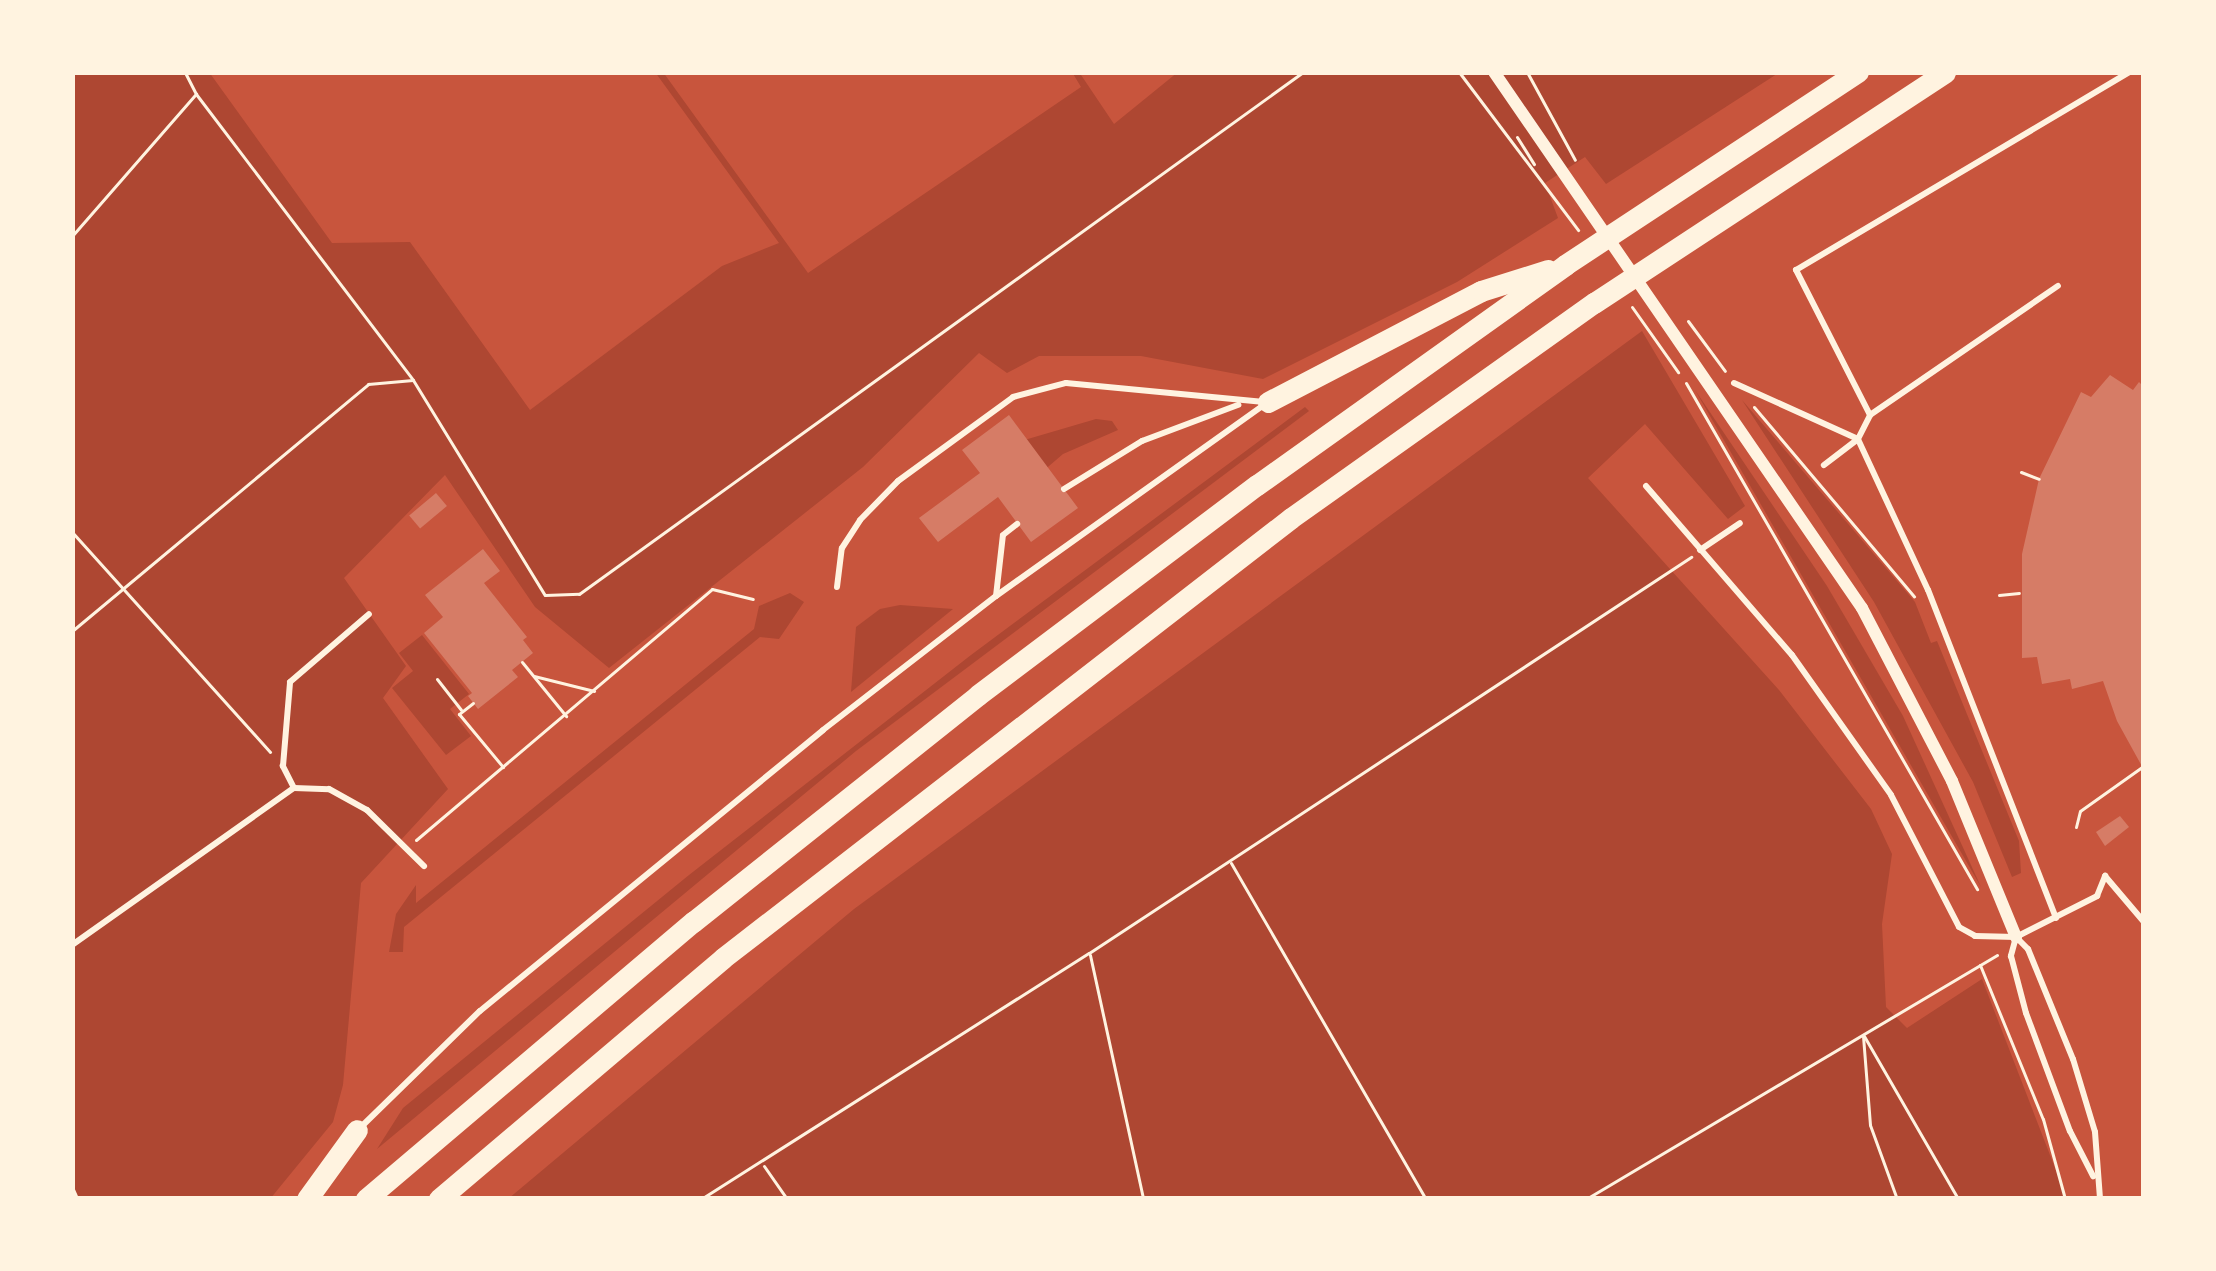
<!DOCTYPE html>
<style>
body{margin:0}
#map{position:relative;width:2216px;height:1271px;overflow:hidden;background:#c8553d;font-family:Rubik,sans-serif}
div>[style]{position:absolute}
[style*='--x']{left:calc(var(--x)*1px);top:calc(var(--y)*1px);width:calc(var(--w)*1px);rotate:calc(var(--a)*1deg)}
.green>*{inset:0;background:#ae4732}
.building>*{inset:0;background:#d67c66;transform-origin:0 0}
.path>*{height:3px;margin:-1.5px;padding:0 1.5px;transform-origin:1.5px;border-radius:1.5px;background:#fff3e0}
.service>*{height:6px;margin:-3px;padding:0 3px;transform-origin:3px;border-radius:3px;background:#fff3e0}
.minor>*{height:12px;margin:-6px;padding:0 6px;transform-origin:6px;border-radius:6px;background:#fff3e0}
.motorway>*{height:21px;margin:-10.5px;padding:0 10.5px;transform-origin:10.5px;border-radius:10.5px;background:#fff3e0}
span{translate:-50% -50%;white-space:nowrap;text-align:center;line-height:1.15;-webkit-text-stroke:12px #fff3e0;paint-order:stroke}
.frame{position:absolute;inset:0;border:75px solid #fff3e0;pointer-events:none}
</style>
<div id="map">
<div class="green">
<i style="clip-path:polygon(72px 72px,209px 72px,332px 243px,410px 242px,530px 410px,722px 266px,779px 243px,655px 72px,663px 72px,808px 273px,1081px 87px,1072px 72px,1079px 72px,1114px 124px,1178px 72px,1780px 72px,1606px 184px,1585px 157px,1545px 183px,1558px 218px,1457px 282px,1263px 379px,1141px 356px,1039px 356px,1007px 373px,979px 353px,863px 467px,609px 668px,535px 607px,445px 475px,344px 578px,406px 666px,383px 698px,448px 789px,361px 883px,343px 1085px,333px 1122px,270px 1199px,72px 1199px)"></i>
<i style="clip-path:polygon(1642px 331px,1745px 506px,1728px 519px,1645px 424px,1588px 478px,1779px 690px,1871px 809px,1892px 854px,1882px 924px,1886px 1007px,1907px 1028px,1982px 979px,2067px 1199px,508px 1199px,854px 909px)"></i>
<i style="clip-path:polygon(1695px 390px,1827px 586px,1903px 716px,1981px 887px)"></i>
<i style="clip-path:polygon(1742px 400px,1915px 602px,1931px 643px,1937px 641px,2019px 841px,2021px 873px,2012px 877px,1973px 782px,1874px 602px)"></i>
<i style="clip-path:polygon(1305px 407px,1309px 411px,856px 751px,377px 1149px,403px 1108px,689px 875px,971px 655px)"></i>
<i style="clip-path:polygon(1096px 419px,1112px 421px,1118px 430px,1063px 454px,1042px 472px,1021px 441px)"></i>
<i style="clip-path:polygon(790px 593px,804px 602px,779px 639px,760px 637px,404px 927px,403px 952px,389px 952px,396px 914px,416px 885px,416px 903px,754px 629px,759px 606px)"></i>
<i style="clip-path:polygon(900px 605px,953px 609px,851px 692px,856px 627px,880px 609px)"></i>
<i style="clip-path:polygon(422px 635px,469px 694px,450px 709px,471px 736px,446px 755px,392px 688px,413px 671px,399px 653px)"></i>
</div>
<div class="building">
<i style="clip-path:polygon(2110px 375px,2133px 390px,2139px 382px,2144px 387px,2144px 770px,2117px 721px,2103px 681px,2072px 689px,2070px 679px,2042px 684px,2037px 657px,2022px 658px,2022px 554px,2039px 479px,2081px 392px,2091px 397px)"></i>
<i style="clip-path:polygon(1009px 415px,1078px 508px,1031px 542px,998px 497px,938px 542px,919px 518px,980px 473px,962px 450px)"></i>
<i style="left:436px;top:493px;width:17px;height:35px;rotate:50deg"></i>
<i style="clip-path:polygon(483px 549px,500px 571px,484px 583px,527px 637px,523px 640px,533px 653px,512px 670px,518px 677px,478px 709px,468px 696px,472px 693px,424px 633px,443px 617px,425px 595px)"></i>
<i style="clip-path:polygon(2120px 816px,2129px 827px,2105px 846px,2096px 832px)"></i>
</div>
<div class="path">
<i style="--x:1459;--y:72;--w:198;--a:53"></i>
<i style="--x:1527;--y:72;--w:100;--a:61.4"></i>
<i style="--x:196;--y:94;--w:359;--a:52.8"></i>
<i style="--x:413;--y:380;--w:252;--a:58.5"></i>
<i style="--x:545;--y:595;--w:34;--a:-2"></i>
<i style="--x:579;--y:594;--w:893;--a:-35.79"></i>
<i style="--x:1517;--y:137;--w:32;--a:58"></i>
<i style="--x:72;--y:236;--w:189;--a:-48.9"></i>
<i style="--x:196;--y:94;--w:25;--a:-117"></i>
<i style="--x:2142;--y:296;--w:4;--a:56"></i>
<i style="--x:1632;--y:307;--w:80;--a:54.7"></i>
<i style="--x:1688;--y:321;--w:62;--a:53.5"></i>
<i style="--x:1686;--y:383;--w:584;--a:60.1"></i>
<i style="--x:1754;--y:407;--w:248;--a:49.8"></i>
<i style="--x:2021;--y:472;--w:19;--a:21"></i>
<i style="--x:72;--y:532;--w:296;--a:48"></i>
<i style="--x:1999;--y:595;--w:20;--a:-6"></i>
<i style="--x:72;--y:631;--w:386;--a:-39.8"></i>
<i style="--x:368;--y:384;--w:45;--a:-5.1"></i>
<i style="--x:522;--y:662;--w:70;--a:50.8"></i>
<i style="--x:534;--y:676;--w:62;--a:14"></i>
<i style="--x:437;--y:679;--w:39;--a:52"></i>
<i style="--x:473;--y:703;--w:18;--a:142"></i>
<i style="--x:459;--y:714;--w:69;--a:50.3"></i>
<i style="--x:2076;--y:827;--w:16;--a:-76"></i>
<i style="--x:2080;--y:811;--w:76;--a:-35.4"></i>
<i style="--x:416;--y:840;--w:388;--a:-40.3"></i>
<i style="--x:712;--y:589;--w:42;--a:13.7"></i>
<i style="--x:1231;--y:863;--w:388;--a:59.9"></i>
<i style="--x:1090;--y:955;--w:250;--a:77.7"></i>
<i style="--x:1980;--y:965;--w:166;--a:67.8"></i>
<i style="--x:2043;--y:1119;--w:83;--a:74.6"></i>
<i style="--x:1863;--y:1036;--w:89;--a:85.5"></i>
<i style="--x:1870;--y:1125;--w:79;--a:70"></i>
<i style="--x:1864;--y:1036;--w:188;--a:60"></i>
<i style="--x:764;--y:1166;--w:40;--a:55.1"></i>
<i style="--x:701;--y:1199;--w:459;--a:-32.4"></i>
<i style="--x:1089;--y:953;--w:721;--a:-33.34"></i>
<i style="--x:1586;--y:1199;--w:478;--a:-30.7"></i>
</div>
<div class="service">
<i style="--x:1734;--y:383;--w:136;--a:24.3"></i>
<i style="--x:1858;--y:439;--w:43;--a:142.6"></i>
<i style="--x:1870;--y:415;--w:228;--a:-34.5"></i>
<i style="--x:1646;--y:486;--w:223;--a:49.2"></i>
<i style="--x:1792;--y:655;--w:171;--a:54.7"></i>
<i style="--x:1891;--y:795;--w:148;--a:62.7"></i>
<i style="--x:1959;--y:927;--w:18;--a:29"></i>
<i style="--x:1975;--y:936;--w:41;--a:1.4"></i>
<i style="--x:2016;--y:937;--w:91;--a:-26.8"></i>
<i style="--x:2097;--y:896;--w:22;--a:-68"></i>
<i style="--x:2105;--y:876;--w:60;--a:49.7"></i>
<i style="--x:1064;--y:489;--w:92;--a:-31.6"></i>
<i style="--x:1142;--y:441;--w:103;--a:-20.6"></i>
<i style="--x:1700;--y:550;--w:48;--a:-34"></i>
<i style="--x:837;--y:587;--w:39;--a:-83"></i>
<i style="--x:842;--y:548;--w:33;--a:-57"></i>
<i style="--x:860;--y:520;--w:54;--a:-45.7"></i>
<i style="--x:898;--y:481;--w:142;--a:-36.1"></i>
<i style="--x:1013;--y:397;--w:55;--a:-14.8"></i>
<i style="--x:1066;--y:383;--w:199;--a:5.5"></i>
<i style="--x:996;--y:596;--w:61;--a:-83.5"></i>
<i style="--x:1003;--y:535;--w:18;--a:-38"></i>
<i style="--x:294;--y:788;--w:25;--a:-117"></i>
<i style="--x:283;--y:766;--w:84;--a:-85.2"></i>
<i style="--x:290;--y:682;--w:104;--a:-40.7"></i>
<i style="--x:2056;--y:918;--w:352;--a:-111.3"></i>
<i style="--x:1928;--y:590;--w:166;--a:-114.9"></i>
<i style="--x:1858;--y:439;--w:27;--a:-63"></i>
<i style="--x:1870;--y:415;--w:163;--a:-117"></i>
<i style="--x:1796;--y:270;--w:388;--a:-30.7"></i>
<i style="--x:2016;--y:937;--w:17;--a:45"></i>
<i style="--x:2028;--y:949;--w:119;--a:67.8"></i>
<i style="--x:2073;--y:1059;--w:76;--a:73.2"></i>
<i style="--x:2095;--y:1132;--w:67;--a:85.7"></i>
<i style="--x:2016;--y:937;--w:20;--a:105"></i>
<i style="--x:2011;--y:956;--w:59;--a:75.3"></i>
<i style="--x:2026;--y:1013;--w:126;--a:69.6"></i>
<i style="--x:2070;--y:1131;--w:51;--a:62.9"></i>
<i style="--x:72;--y:945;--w:272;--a:-35.3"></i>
<i style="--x:294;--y:788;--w:35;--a:2"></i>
<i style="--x:329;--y:789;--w:43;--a:28.9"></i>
<i style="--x:367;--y:810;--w:80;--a:44.5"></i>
<i style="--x:363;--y:1125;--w:163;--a:-44.3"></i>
<i style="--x:480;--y:1011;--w:443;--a:-39.3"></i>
<i style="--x:823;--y:730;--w:219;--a:-37.8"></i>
<i style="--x:996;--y:596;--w:330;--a:-35.5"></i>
<i style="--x:72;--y:1190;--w:10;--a:66"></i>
</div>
<div class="minor">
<i style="--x:1494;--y:72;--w:650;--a:55.53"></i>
<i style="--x:1862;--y:608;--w:195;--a:62.5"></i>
<i style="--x:1952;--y:781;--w:169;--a:67.7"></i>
</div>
<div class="motorway">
<i style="--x:1268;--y:402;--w:240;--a:-27.5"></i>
<i style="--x:1481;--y:291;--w:70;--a:-17.4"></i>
<i style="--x:307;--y:1199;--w:85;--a:-54.1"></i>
<i style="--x:366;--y:1199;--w:429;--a:-40.3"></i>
<i style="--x:693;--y:922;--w:364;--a:-38.5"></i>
<i style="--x:978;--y:695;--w:349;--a:-37"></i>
<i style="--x:1257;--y:485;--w:379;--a:-35.5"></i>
<i style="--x:1565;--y:265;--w:351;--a:-33.4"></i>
<i style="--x:439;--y:1199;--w:372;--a:-40.3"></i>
<i style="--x:723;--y:958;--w:718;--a:-37.76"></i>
<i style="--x:1291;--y:518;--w:372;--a:-35.4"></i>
<i style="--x:1594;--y:303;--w:420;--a:-33.3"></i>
</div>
<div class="frame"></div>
</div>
